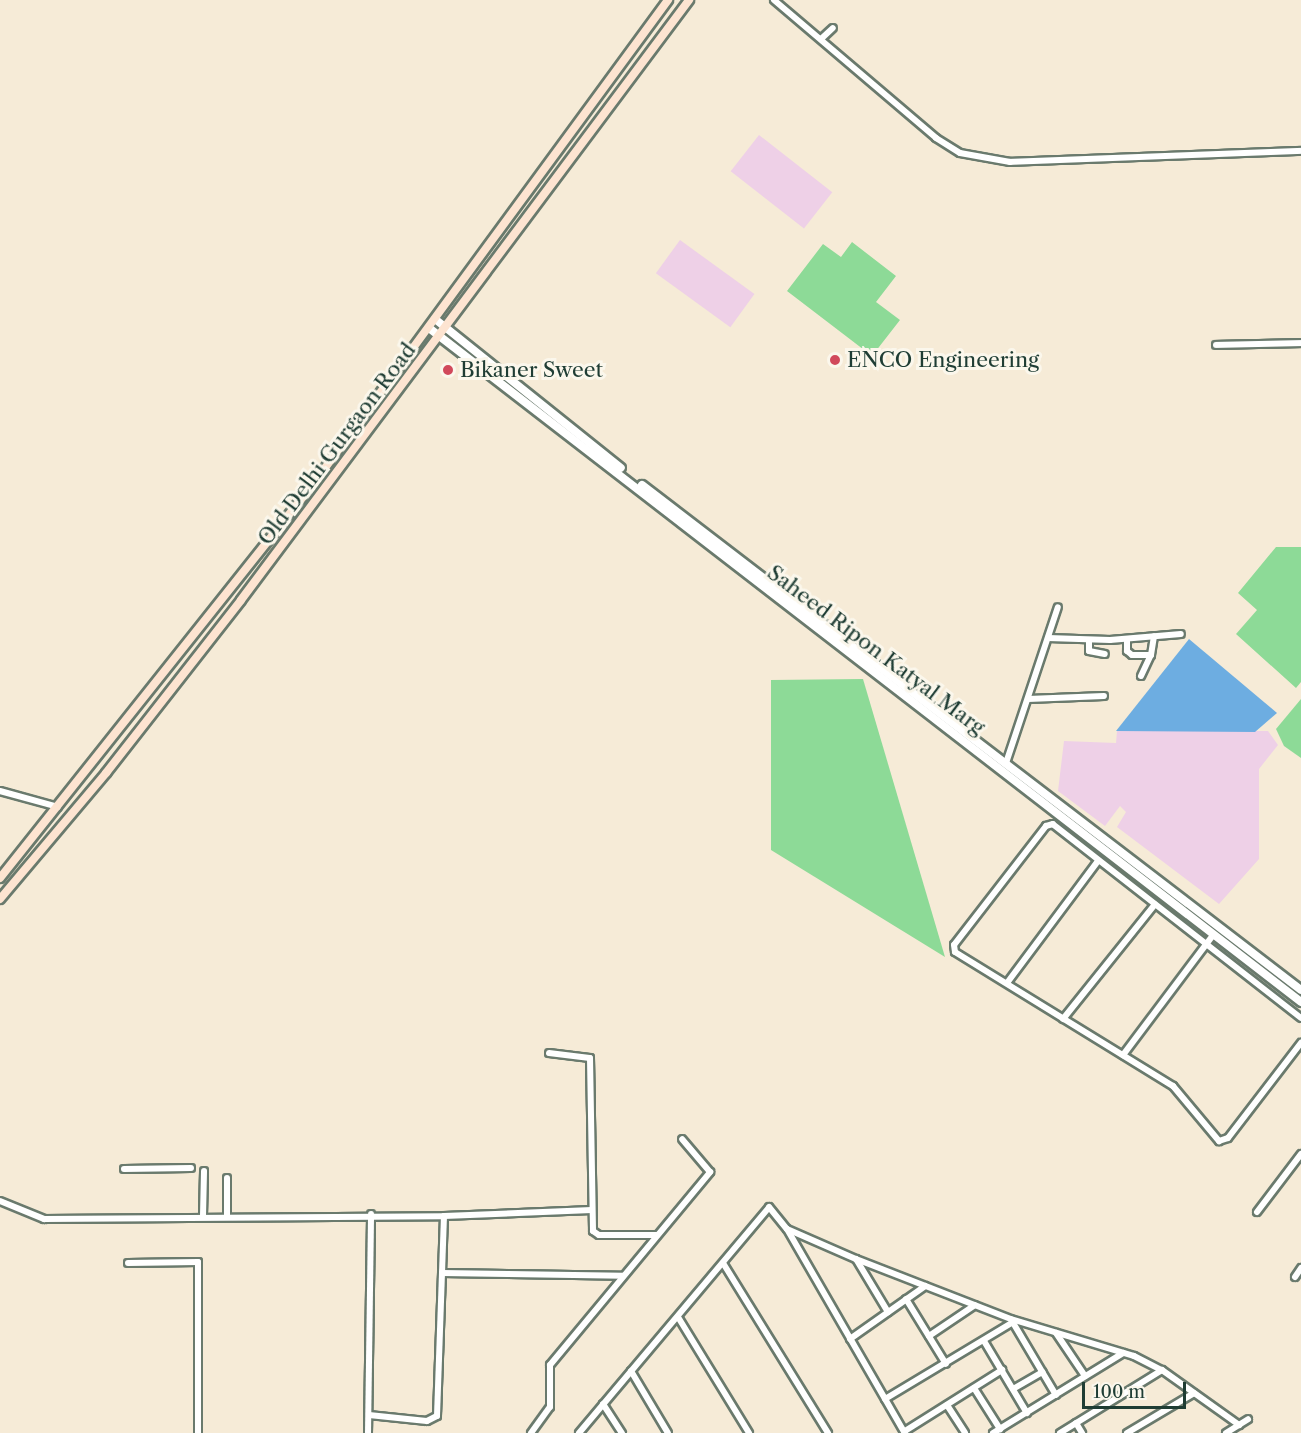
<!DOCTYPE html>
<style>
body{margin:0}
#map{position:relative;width:1301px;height:1433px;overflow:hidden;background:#f6ebd7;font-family:"Libre Caslon Text",serif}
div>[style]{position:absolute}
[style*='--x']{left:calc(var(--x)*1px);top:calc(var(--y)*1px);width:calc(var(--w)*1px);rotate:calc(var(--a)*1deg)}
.built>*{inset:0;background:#eed0e7;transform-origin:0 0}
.green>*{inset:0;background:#8dda97}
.water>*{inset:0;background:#6dade1}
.roads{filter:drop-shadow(2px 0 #6a7a6d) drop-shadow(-2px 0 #6a7a6d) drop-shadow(0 2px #6a7a6d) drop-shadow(0 -2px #6a7a6d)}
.minor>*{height:6px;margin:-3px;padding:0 3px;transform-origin:3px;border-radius:3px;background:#fff}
.tertiary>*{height:8px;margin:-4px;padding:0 4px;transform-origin:4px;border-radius:4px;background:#fff}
.secondary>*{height:8px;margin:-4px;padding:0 4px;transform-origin:4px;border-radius:4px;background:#fde4d1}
.dots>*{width:16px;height:16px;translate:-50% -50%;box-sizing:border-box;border:3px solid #fbf7ec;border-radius:50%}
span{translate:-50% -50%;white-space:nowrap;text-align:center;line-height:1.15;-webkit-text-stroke:6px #fbf7ec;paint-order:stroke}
.poi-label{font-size:21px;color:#1f3d34}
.left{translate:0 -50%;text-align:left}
.street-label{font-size:21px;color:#1f3d34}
.scale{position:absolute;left:1082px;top:1382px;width:104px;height:27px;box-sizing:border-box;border:3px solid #1f3d34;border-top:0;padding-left:8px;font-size:18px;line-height:21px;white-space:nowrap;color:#1f3d34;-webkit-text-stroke:4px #fbf7ec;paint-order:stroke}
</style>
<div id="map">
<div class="built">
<i style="left:759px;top:135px;width:93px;height:46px;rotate:38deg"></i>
<i style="left:680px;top:240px;width:92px;height:41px;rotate:36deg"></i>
<i style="clip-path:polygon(1117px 731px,1268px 731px,1278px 745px,1259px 769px,1259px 859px,1219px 904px,1117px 827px,1126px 812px,1120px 806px,1105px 826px,1058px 791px,1064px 741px,1116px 743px)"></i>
</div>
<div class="green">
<i style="clip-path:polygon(852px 242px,896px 276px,876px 302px,900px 320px,872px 356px,787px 291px,823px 244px,841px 257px)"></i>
<i style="clip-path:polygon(1276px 547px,1301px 547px,1301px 682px,1296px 688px,1236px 634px,1257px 610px,1238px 593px)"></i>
<i style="clip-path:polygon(863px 679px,945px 957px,771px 850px,771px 680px)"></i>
<i style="clip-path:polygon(1301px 699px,1301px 758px,1284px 746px,1276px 729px)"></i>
</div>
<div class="water">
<i style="clip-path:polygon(1189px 639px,1277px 713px,1255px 732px,1116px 731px)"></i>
</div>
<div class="roads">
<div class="minor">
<i style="--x:774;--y:0;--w:213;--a:40.4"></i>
<i style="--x:936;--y:138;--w:28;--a:32"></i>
<i style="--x:960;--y:153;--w:51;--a:10.2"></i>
<i style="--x:1010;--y:162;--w:291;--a:-2.2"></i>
<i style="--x:821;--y:39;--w:16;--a:-43"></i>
<i style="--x:1216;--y:345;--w:85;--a:-1.3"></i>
<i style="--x:1048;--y:638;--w:62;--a:1.8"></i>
<i style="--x:1110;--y:640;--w:71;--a:-4.8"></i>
<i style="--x:1127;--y:639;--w:12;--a:90"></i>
<i style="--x:1127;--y:651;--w:6;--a:39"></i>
<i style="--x:1132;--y:655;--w:19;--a:0"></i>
<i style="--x:1089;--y:640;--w:11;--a:90"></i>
<i style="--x:1089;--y:651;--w:16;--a:11"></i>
<i style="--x:1141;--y:676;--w:23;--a:-65"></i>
<i style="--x:1151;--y:655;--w:19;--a:-81"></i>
<i style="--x:1028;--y:699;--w:76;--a:-2.3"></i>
<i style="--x:1006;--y:763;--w:164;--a:-71.6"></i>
<i style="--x:0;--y:791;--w:60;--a:15.4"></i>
<i style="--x:1007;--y:983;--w:152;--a:-53.3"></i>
<i style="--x:1301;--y:1018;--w:315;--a:-142"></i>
<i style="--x:1053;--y:824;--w:7;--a:164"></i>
<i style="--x:1046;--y:826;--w:150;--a:127.7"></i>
<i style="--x:954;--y:945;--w:7;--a:82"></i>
<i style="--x:955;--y:952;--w:256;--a:31.6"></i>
<i style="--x:1173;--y:1086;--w:72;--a:50.1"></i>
<i style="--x:1219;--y:1141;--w:9;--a:-18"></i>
<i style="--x:1228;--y:1138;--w:120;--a:-52.5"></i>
<i style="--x:1063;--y:1019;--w:147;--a:-51.3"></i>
<i style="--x:549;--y:1053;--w:41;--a:7"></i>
<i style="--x:590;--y:1058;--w:173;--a:89"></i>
<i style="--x:593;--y:1231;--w:7;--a:34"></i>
<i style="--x:599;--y:1235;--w:58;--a:0"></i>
<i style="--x:1123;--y:1055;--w:151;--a:-53.1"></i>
<i style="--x:124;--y:1169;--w:67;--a:-0.9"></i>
<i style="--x:227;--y:1178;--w:38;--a:90"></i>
<i style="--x:0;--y:1201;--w:48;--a:22.2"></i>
<i style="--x:44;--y:1219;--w:400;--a:-0.4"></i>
<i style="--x:444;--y:1216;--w:148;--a:-2.3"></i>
<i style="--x:1257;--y:1212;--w:73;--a:-52.8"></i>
<i style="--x:203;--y:1216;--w:45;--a:-88.7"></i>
<i style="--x:787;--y:1229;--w:236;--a:60"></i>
<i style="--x:856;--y:1259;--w:62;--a:58.9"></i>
<i style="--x:128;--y:1263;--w:70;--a:-0.8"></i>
<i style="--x:198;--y:1262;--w:171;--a:90"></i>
<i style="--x:723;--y:1263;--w:200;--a:58.3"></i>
<i style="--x:442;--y:1273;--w:181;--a:0.9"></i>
<i style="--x:1295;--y:1277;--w:11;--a:-56"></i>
<i style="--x:906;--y:1299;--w:76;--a:58.4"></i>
<i style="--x:678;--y:1317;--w:136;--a:58.5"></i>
<i style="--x:1012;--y:1321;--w:86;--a:59.3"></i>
<i style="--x:1056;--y:1333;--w:52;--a:56"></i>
<i style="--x:929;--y:1336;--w:55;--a:-34"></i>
<i style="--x:850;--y:1339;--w:92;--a:-35.2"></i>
<i style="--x:984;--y:1341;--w:84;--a:59.2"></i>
<i style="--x:631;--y:1371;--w:72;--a:59.2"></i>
<i style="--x:974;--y:1388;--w:49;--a:57.6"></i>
<i style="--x:1013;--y:1389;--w:34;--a:-30"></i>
<i style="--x:885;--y:1399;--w:149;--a:-31"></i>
<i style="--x:603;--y:1404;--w:35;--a:57"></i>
<i style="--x:947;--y:1405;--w:33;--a:57"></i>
<i style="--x:369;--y:1415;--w:58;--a:5.9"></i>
<i style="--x:427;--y:1421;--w:11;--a:-27"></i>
<i style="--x:437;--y:1416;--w:200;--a:-88"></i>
<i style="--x:1076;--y:1423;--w:12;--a:59"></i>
<i style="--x:905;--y:1431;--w:115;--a:-32.2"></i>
<i style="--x:368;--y:1433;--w:219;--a:-89.2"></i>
<i style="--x:531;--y:1433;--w:32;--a:-54"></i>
<i style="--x:550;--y:1407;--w:42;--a:-90"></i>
<i style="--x:550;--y:1365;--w:251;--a:-50.3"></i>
<i style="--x:710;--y:1172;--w:43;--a:-130.3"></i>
<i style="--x:579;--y:1433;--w:295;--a:-49.9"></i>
<i style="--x:769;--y:1207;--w:28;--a:51"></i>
<i style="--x:787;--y:1229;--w:75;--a:23.5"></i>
<i style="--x:856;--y:1259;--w:166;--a:21.2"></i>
<i style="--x:1011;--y:1319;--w:128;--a:16.7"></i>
<i style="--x:1134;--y:1356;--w:31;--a:27"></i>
<i style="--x:1162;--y:1370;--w:95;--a:35.5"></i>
<i style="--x:993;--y:1433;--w:153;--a:-31.6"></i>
<i style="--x:1060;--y:1433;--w:120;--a:-31.7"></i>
<i style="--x:1127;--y:1433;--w:78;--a:-30.8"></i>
<i style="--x:1226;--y:1433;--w:26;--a:-32"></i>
</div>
<div class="tertiary">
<i style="--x:435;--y:319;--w:238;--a:38.7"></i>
<i style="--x:429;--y:328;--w:1102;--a:37.7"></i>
<i style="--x:642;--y:485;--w:830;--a:37.46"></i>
</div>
<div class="secondary">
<i style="--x:0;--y:878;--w:505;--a:-51.52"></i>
<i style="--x:314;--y:483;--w:599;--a:-53.76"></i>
<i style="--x:0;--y:899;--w:165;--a:-49.9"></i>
<i style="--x:106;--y:773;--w:219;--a:-52"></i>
<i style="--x:241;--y:600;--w:749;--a:-53.25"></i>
</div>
</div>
<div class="dots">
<i style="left:835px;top:360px;background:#d1495b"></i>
<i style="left:448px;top:370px;background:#d1495b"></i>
</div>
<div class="poi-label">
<span class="left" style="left:847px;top:360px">ENCO Engineering</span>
<span class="left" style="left:460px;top:370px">Bikaner Sweet</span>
</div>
<div class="street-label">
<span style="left:337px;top:444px;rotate:-53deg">Old Delhi Gurgaon Road</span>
<span style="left:876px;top:650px;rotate:37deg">Saheed Ripon Katyal Marg</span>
</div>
<div class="scale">100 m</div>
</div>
